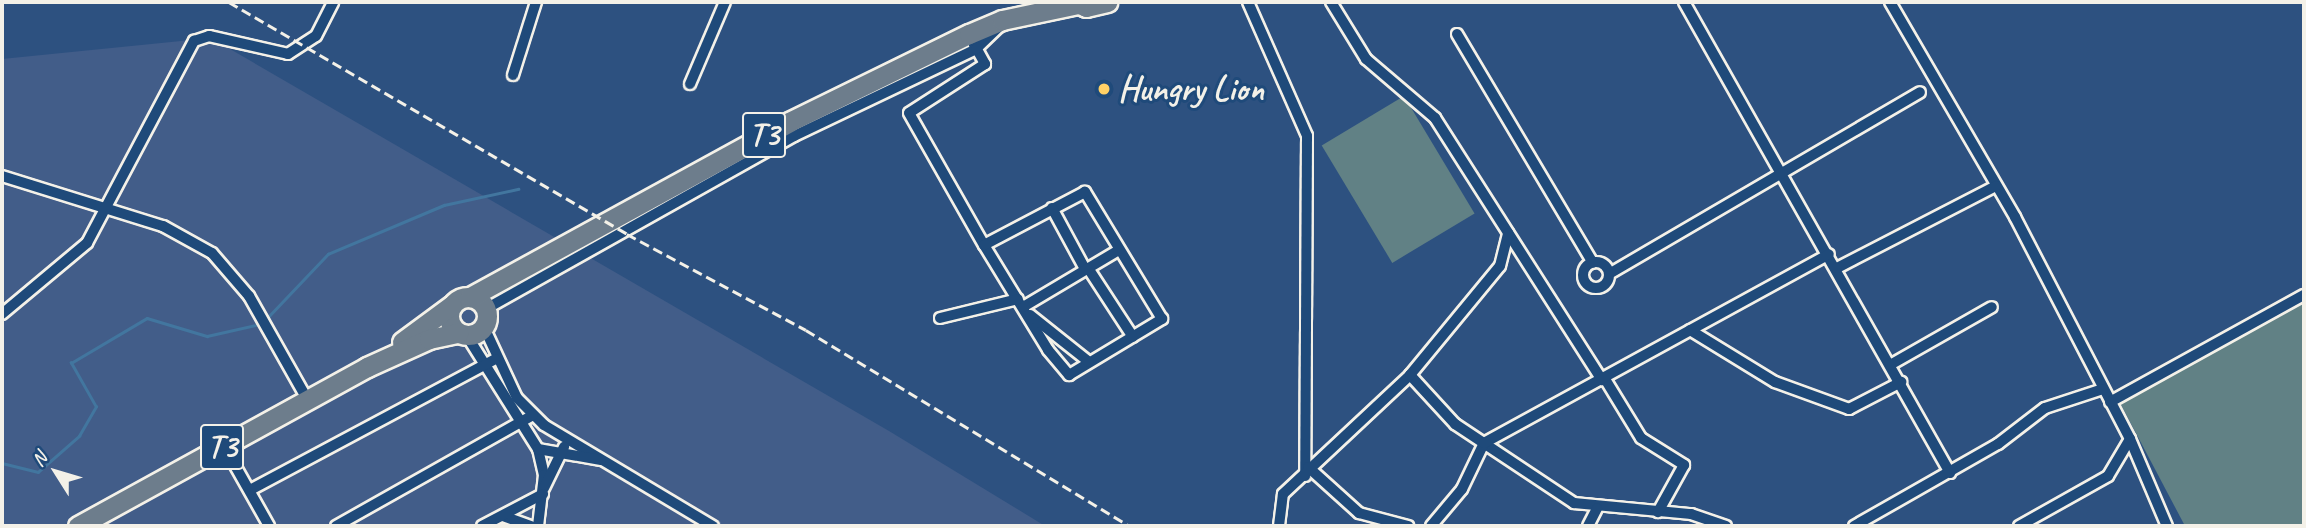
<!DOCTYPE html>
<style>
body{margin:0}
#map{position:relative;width:2306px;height:528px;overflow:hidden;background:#2d5180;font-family:Caveat,sans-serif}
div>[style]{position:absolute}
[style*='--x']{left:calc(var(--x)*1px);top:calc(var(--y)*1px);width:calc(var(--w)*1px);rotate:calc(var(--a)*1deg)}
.built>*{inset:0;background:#425d89}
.green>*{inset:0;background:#618185;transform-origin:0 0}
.stream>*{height:2.5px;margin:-1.25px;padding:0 1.25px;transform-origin:1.25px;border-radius:1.25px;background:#42769f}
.roads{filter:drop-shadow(2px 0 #f4f1e8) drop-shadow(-2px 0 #f4f1e8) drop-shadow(0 2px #f4f1e8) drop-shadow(0 -2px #f4f1e8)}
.street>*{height:10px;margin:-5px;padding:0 5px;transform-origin:5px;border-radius:5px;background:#1f4a7a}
.street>.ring{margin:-5px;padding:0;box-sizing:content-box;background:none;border:10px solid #1f4a7a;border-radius:50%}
.highway>*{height:19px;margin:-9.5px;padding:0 9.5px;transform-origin:9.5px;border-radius:9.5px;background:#6d7d8c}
.highway>.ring{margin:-9.5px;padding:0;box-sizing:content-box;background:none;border:19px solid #6d7d8c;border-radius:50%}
.rail>*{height:2.5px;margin-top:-1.25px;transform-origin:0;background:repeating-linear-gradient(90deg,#f4f1e8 0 10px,transparent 0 15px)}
.dots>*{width:19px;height:19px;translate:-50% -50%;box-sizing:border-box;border:4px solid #1f4a7a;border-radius:50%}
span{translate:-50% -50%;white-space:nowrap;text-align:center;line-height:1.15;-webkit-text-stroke:6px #1f4a7a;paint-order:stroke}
.shield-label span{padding:2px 5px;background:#1f4a7a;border:2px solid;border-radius:5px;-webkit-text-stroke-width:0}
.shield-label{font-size:33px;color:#f4f1e8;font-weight:700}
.poi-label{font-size:35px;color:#f4f1e8;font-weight:700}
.left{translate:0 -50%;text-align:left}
.frame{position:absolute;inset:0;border:4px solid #f4f1e8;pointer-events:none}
.north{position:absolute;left:21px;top:437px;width:70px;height:70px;-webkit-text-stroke:5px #1f4a7a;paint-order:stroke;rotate:307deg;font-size:19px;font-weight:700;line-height:28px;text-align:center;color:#f4f1e8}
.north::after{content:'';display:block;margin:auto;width:24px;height:32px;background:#f4f1e8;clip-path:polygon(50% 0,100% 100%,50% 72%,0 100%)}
</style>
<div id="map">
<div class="built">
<i style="clip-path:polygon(211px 38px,889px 431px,1045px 526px,2px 526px,2px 59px)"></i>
</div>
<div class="green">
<i style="left:1404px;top:96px;width:137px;height:96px;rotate:59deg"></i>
<i style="clip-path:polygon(2304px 301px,2304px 526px,2185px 526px,2119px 401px)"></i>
</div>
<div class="stream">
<i style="--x:268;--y:317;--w:87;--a:-46.4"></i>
<i style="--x:328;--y:254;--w:126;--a:-22.9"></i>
<i style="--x:444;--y:205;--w:76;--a:-12.2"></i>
<i style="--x:2;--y:463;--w:37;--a:14"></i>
<i style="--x:38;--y:472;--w:55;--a:-41.3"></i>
<i style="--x:79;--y:436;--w:34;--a:-60"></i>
<i style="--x:96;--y:407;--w:51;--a:-119.6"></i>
<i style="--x:71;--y:363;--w:88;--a:-30.6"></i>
<i style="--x:147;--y:318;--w:63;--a:16.7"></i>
<i style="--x:207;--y:336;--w:50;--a:-12.7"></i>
</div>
<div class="roads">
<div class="street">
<i style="--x:1248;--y:2;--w:146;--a:66.2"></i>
<i style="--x:1307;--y:136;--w:340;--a:90.3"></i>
<i style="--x:1331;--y:2;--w:67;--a:58.4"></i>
<i style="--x:1366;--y:59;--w:91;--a:40.5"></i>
<i style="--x:1435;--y:118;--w:311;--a:57.5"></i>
<i style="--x:1684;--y:2;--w:541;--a:60.54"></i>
<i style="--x:1890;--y:2;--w:249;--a:59.8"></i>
<i style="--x:2015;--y:217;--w:250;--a:62.6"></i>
<i style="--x:2130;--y:439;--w:95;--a:67"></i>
<i style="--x:983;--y:30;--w:17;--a:123"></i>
<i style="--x:974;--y:44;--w:23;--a:61"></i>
<i style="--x:985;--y:64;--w:90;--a:147.2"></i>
<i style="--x:909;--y:113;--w:152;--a:60.4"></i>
<i style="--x:984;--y:245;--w:123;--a:58.6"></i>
<i style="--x:1048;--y:350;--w:33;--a:50"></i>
<i style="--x:1069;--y:375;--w:109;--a:-31.1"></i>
<i style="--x:1162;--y:319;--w:149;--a:-121.2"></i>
<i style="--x:1085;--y:192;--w:114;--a:152.3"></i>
<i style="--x:1457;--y:34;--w:266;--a:59.3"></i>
<i style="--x:513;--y:75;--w:77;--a:-72.5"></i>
<i style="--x:690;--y:84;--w:89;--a:-66.9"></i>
<i style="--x:2;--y:176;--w:169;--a:17.3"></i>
<i style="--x:163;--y:226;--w:56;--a:28.9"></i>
<i style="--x:212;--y:253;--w:57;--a:49.3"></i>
<i style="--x:249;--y:296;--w:118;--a:60.6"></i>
<i style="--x:1052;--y:208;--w:69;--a:61.6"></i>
<i class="ring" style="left:1583px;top:262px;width:16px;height:16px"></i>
<i style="--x:1088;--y:268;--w:82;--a:56.9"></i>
<i style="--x:1837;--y:268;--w:179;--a:-27.3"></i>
<i style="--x:1609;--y:274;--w:360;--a:-30.3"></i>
<i style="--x:493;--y:305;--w:345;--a:-29.3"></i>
<i style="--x:794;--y:136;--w:202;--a:-25.5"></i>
<i style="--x:976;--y:49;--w:35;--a:-44"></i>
<i style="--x:1023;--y:307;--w:112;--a:-30.7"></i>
<i style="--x:2;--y:314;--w:111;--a:-39.9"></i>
<i style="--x:87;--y:243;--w:229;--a:-62.1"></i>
<i style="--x:194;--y:41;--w:16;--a:-18"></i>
<i style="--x:209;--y:36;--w:81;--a:12.8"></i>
<i style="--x:288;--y:54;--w:33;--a:-33"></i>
<i style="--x:316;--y:36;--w:38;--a:-63"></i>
<i style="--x:1030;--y:315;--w:75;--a:38.5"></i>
<i style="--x:940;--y:318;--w:80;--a:-13.7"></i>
<i style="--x:484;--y:327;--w:78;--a:65.1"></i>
<i style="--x:517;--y:398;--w:38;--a:45"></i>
<i style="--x:544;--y:425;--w:197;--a:30.9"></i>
<i style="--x:1690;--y:330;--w:100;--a:31.5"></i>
<i style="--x:1775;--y:382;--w:79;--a:20"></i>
<i style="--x:1849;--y:409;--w:59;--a:-27.4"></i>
<i style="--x:467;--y:336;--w:133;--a:57.9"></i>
<i style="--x:538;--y:449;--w:27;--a:77"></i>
<i style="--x:544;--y:475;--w:51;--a:96.7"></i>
<i style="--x:1890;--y:365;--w:117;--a:-29.6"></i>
<i style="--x:1410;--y:375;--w:67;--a:47.4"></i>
<i style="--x:1455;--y:424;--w:143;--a:33.6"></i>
<i style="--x:1574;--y:503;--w:118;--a:5.4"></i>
<i style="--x:1691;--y:514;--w:37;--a:19"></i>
<i style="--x:1605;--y:379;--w:69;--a:58.6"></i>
<i style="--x:1641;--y:438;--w:51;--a:32.1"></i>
<i style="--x:1684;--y:465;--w:54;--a:119"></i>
<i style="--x:2110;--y:402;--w:222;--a:-28.9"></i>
<i style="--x:224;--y:446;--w:92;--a:60.6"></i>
<i style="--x:538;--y:449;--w:64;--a:9.9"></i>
<i style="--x:1308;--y:467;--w:69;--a:42"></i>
<i style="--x:1359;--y:513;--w:51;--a:14.9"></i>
<i style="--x:544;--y:488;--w:46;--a:-64"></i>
<i style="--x:250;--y:490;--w:278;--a:-28.1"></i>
<i style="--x:503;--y:516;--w:30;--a:20"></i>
<i style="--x:336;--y:526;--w:226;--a:-29.4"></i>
<i style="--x:482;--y:526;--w:69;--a:-27.7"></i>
<i style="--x:1279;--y:526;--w:32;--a:-83"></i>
<i style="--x:1283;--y:494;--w:174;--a:-43.1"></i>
<i style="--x:1410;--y:375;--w:141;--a:-50.5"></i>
<i style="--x:1500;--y:266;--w:34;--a:-76"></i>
<i style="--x:1431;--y:526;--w:48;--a:-50"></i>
<i style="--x:1462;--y:489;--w:51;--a:-64.4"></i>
<i style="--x:1484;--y:443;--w:393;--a:-28.7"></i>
<i style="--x:1588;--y:526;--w:20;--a:-63"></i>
<i style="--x:1854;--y:526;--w:166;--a:-29.7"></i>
<i style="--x:1998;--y:444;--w:59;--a:-37.5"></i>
<i style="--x:2045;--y:408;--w:61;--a:-18.1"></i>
<i style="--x:2019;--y:526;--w:102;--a:-29.3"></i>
<i style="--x:2108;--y:476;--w:43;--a:-59.3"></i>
</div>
<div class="highway">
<i style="--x:1075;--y:2;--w:12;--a:24"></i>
<i style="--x:1086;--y:7;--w:22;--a:-13"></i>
<i class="ring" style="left:449px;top:297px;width:19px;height:19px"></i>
<i style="--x:470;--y:297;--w:364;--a:-28.7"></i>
<i style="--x:789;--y:122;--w:200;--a:-26.1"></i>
<i style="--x:969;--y:34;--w:36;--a:-23"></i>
<i style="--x:1002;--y:20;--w:78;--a:-11.9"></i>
<i style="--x:402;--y:342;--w:62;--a:-36.5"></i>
<i style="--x:78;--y:526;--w:330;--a:-28.8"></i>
<i style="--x:367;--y:367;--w:68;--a:-24.3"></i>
<i style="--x:429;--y:339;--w:30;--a:-12"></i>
</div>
</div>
<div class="rail">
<i style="--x:229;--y:2;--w:461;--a:30.2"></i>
<i style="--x:627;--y:234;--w:203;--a:28.2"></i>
<i style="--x:806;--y:330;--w:379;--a:31.2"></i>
</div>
<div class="dots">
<i style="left:1104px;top:89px;background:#ffd166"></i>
</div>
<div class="shield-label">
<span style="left:764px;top:135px">T3</span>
<span style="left:222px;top:447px">T3</span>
</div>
<div class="poi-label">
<span class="left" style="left:1118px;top:89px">Hungry Lion</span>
</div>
<div class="frame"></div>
<div class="north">N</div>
</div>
